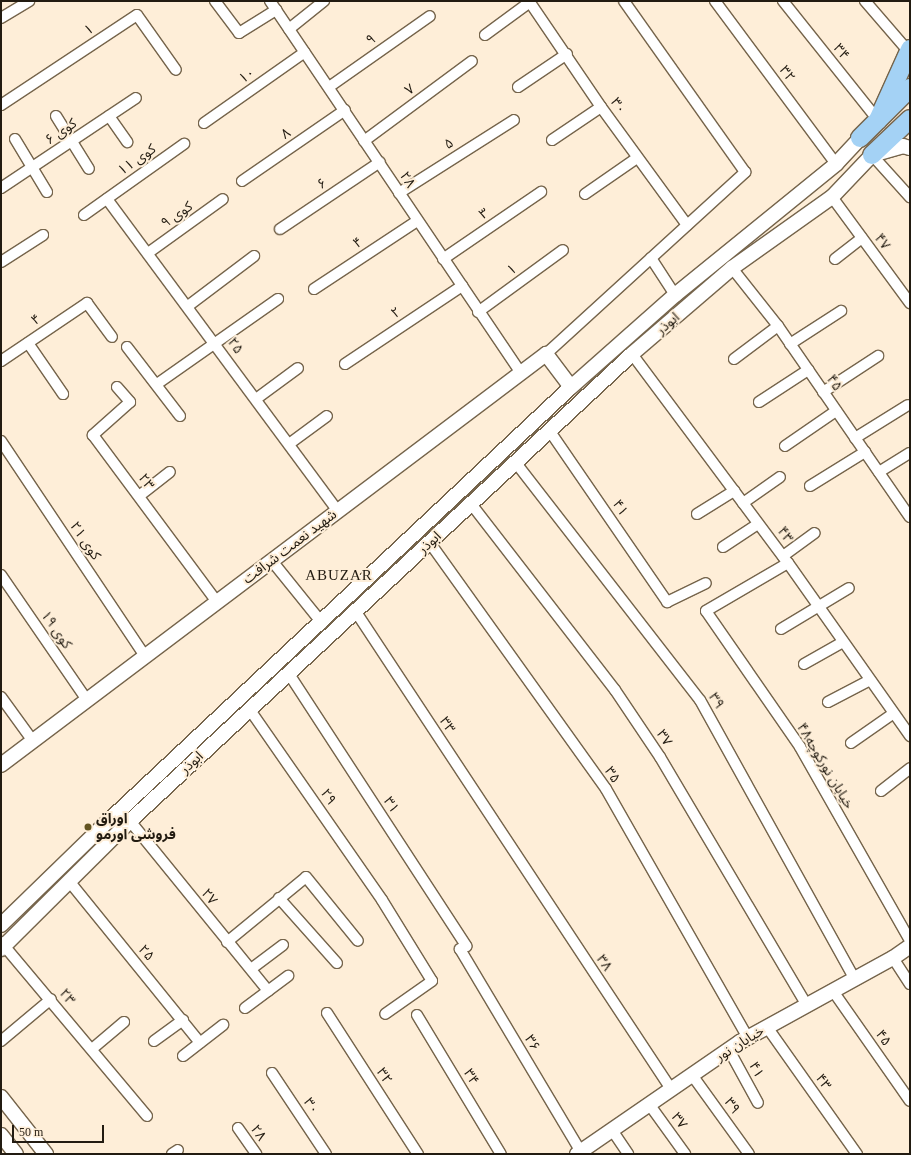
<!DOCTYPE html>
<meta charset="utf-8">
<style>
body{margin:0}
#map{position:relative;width:911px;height:1155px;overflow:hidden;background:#feeed8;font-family:"Times New Roman","Noto Sans Arabic",serif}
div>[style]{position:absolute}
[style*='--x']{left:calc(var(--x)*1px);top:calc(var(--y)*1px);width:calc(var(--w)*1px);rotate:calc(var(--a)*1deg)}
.roads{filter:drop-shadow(1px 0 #75644b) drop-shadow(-1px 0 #75644b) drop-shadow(0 1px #75644b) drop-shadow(0 -1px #75644b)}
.street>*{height:10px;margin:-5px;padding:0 5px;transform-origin:5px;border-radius:5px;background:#fff}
.secondary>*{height:14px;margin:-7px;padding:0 7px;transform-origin:7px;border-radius:7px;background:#fff}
.highway>*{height:18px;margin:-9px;padding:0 9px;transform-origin:9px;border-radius:9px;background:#a4d2f5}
.dots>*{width:11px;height:11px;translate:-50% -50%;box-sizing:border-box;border:2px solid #feeed8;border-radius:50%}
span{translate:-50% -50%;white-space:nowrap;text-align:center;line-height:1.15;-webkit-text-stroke:4px #feeed8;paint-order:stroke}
.street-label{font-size:14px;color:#221b11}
.poi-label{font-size:14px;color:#221b11;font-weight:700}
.left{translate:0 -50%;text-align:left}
.neighbourhood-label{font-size:15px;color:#221b11;letter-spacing:1px}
.frame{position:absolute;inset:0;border:2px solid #221b11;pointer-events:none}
.scale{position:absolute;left:12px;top:1125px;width:92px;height:18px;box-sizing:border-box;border:2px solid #221b11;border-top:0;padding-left:5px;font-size:12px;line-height:14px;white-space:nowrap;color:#221b11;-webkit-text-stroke:3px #feeed8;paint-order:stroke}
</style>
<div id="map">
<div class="roads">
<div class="street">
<i style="--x:215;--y:1;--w:40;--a:53"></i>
<i style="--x:239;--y:33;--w:44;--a:-31.9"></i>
<i style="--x:270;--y:1;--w:449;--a:56"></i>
<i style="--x:529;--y:1;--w:128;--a:55.8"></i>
<i style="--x:601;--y:107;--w:146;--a:53.9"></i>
<i style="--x:715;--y:1;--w:203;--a:53.4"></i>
<i style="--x:783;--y:1;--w:152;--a:51.4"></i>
<i style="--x:865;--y:1;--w:67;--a:49.2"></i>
<i style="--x:1;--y:18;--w:33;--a:-31"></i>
<i style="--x:289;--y:29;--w:45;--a:-38.7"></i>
<i style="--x:485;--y:35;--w:56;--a:-36.3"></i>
<i style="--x:329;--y:87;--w:123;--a:-35.1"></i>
<i style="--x:518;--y:87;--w:59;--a:-34"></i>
<i style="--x:1;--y:105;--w:163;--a:-33.5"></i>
<i style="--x:137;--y:15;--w:67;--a:54.7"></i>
<i style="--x:56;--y:116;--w:62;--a:58.1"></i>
<i style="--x:109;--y:116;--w:32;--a:55"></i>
<i style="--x:204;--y:123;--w:123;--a:-35.1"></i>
<i style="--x:15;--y:139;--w:62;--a:58.9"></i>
<i style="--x:552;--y:140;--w:59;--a:-34"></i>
<i style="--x:364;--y:141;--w:134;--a:-36.5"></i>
<i style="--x:872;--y:155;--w:57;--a:47.9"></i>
<i style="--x:242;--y:181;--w:125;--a:-34.6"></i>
<i style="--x:1;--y:188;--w:162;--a:-33.7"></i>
<i style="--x:399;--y:193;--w:136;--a:-32.4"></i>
<i style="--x:585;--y:194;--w:63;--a:-34.7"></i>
<i style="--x:832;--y:197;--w:132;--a:53.7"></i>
<i style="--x:107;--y:199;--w:388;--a:53.5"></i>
<i style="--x:84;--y:215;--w:123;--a:-35.4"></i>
<i style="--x:280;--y:229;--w:120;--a:-33.8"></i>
<i style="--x:148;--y:253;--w:92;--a:-35.8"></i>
<i style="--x:651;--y:258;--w:44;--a:57"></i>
<i style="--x:443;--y:259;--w:119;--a:-34.4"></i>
<i style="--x:835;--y:259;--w:34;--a:-38"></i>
<i style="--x:1;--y:262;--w:50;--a:-32.7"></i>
<i style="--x:732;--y:268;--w:74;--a:51.6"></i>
<i style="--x:778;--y:326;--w:232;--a:55.4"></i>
<i style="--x:314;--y:289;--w:123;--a:-33.4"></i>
<i style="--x:188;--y:306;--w:83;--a:-37.1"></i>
<i style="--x:478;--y:312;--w:105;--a:-36.1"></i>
<i style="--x:28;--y:343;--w:62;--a:55.5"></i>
<i style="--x:790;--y:344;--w:61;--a:-32.9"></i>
<i style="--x:127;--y:347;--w:87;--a:52.5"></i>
<i style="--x:546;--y:354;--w:270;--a:-42.4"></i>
<i style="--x:745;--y:172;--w:209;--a:-125.3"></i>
<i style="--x:632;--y:354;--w:261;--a:53.3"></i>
<i style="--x:788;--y:563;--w:212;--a:54.8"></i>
<i style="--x:734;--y:359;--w:55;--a:-36.9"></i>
<i style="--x:1;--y:361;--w:104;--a:-34"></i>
<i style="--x:87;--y:303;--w:42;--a:53.7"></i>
<i style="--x:345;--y:364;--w:141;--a:-33.7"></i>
<i style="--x:157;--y:384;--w:148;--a:-35.1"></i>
<i style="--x:117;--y:387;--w:20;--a:49"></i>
<i style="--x:130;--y:402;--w:50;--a:138.3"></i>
<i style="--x:93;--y:435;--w:208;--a:53.4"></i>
<i style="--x:823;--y:392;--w:66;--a:-33.2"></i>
<i style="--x:256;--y:399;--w:52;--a:-36.4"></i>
<i style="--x:759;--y:402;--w:59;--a:-33.1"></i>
<i style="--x:549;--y:430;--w:209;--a:55.5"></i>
<i style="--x:667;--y:602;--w:43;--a:-26"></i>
<i style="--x:855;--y:438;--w:62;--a:-31.9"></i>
<i style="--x:1;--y:441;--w:259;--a:56.2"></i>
<i style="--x:289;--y:444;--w:47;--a:-36.4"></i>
<i style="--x:785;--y:446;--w:62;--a:-34.5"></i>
<i style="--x:516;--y:463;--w:300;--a:52.2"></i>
<i style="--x:700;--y:700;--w:318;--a:61"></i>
<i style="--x:879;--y:472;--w:36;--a:-32"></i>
<i style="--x:810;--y:486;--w:65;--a:-31.7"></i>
<i style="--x:139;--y:496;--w:39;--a:-38"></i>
<i style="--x:743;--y:503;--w:45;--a:-35.1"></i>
<i style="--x:472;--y:505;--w:234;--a:52.3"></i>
<i style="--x:615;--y:690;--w:81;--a:56.1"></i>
<i style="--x:660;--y:757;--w:289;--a:59.4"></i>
<i style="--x:697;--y:514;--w:44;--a:-31.9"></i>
<i style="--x:430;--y:543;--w:302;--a:54.4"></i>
<i style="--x:606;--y:789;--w:287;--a:60.3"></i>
<i style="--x:723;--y:547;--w:42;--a:-33.3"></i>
<i style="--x:783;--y:556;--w:39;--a:-36"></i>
<i style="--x:272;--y:561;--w:80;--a:51.1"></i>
<i style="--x:788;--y:563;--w:95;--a:149.7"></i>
<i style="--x:706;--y:611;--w:165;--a:55.3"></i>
<i style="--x:800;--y:747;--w:223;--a:60.4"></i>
<i style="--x:1;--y:575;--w:152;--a:55.5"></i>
<i style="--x:356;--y:612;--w:572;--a:56.56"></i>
<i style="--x:781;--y:629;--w:79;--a:-31.1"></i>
<i style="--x:804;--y:664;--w:45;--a:-29.4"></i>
<i style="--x:289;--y:674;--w:325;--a:56.9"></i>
<i style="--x:466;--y:946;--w:7;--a:153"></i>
<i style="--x:460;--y:949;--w:236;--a:59.2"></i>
<i style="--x:1;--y:697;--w:54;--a:54"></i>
<i style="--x:828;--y:702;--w:47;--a:-27.6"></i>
<i style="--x:250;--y:710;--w:231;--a:55.2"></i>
<i style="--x:382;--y:900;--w:95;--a:58.3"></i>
<i style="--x:432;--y:981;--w:57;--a:144.9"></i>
<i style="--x:851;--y:743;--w:52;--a:-34.9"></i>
<i style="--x:881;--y:791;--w:37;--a:-38"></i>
<i style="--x:130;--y:821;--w:219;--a:50.9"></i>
<i style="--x:69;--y:881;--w:208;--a:51"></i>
<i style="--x:279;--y:898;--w:87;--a:48.3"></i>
<i style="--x:1;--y:942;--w:227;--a:50"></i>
<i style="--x:227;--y:942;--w:102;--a:-39.4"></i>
<i style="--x:306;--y:877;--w:82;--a:50.9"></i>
<i style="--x:893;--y:958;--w:31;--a:57"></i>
<i style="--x:251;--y:969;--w:40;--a:-37"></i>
<i style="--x:833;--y:991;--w:134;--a:55"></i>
<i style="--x:245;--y:1008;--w:54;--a:-36.7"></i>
<i style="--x:327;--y:1013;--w:168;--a:57.2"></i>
<i style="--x:417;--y:1015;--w:162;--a:58.9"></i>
<i style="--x:767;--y:1027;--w:156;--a:54.7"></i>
<i style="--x:1;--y:1041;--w:65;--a:-40"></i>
<i style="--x:154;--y:1041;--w:36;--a:-36"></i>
<i style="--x:92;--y:1049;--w:42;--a:-40.2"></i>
<i style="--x:729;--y:1050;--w:60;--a:61.3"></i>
<i style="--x:183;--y:1056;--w:51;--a:-37.8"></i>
<i style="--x:272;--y:1073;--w:97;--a:56.3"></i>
<i style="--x:692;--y:1075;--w:97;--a:54.2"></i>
<i style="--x:649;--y:1104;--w:62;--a:54.2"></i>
<i style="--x:238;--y:1128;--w:32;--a:55"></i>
<i style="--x:612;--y:1130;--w:29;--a:56"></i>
<i style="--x:172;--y:1154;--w:7;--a:-34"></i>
</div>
<div class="secondary">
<i style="--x:1;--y:765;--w:683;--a:-37.02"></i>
<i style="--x:546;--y:354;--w:41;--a:52.9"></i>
<i style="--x:1;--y:925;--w:145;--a:-44.2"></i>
<i style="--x:105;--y:824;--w:639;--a:-43.16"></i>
<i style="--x:571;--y:387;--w:139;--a:-41.5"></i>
<i style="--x:675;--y:295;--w:208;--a:-39.1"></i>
<i style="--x:836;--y:164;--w:35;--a:-47"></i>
<i style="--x:1;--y:949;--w:182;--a:-44.8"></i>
<i style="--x:130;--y:821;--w:686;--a:-42.93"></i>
<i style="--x:632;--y:354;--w:132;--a:-40.7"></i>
<i style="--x:732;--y:268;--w:123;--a:-35.4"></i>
<i style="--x:832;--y:197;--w:58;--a:-46.4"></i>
<i style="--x:872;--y:155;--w:32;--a:-16"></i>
<i style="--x:903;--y:146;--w:7;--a:16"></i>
<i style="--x:1;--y:1097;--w:73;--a:51.7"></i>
<i style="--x:1;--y:1135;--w:24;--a:52"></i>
<i style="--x:577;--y:1154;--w:198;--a:-34.5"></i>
<i style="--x:740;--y:1042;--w:175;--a:-28.8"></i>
<i style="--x:893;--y:958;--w:21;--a:-35"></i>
</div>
<div class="highway">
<i style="--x:878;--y:120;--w:78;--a:-65.7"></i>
<i style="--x:860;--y:138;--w:71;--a:-45"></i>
<i style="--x:872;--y:155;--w:52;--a:-43.5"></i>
</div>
</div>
<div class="dots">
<i style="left:88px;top:827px;background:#635421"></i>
</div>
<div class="street-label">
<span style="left:89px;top:30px;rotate:-33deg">۱</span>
<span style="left:371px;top:40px;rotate:-35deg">۹</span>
<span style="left:841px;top:52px;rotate:52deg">۳۴</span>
<span style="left:787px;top:74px;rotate:54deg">۳۲</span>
<span style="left:247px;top:76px;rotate:-35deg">۱۰</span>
<span style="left:410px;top:90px;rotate:-36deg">۷</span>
<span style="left:618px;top:106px;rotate:55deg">۳۰</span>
<span style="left:61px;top:132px;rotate:-34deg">کوی ۶</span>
<span style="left:286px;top:134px;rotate:-35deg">۸</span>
<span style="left:449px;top:144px;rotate:-33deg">۵</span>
<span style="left:137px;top:160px;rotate:-35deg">کوی ۱۱</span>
<span style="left:407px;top:180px;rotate:58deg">۲۸</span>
<span style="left:322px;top:184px;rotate:-34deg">۶</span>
<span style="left:484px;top:214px;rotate:-34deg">۳</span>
<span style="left:177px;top:215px;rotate:-35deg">کوی ۹</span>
<span style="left:882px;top:242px;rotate:53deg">۴۷</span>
<span style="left:358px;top:243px;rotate:-33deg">۴</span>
<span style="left:512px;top:270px;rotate:-36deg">۱</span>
<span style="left:396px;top:313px;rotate:-34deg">۲</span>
<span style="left:36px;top:320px;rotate:-34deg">۴</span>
<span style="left:668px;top:324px;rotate:-41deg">ابوذر</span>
<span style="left:235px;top:346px;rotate:54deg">۲۵</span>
<span style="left:834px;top:383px;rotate:55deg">۴۵</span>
<span style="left:146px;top:482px;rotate:54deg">۲۳</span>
<span style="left:620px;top:508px;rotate:56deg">۴۱</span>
<span style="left:785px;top:535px;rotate:53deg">۴۳</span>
<span style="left:85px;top:541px;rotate:56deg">کوی ۲۱</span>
<span style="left:430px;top:543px;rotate:-43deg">ابوذر</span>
<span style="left:290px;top:547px;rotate:-37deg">شهید نعمت شرافت</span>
<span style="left:56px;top:630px;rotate:55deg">کوی ۱۹</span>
<span style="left:716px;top:701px;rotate:59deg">۳۹</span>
<span style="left:447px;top:725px;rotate:57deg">۳۳</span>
<span style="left:664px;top:738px;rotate:56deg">۳۷</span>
<span style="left:192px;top:763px;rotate:-43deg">ابوذر</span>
<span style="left:825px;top:766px;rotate:59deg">خیابان نورکوچه۴۸</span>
<span style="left:612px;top:775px;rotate:56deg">۳۵</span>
<span style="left:328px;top:797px;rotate:55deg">۲۹</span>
<span style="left:391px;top:805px;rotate:57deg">۳۱</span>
<span style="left:209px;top:897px;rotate:51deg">۲۷</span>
<span style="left:146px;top:953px;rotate:50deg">۲۵</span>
<span style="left:604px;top:963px;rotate:56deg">۳۸</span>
<span style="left:67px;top:997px;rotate:50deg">۲۳</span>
<span style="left:883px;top:1038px;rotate:55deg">۴۵</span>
<span style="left:532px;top:1043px;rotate:59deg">۳۶</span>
<span style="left:740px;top:1044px;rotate:-32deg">خیابان نور</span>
<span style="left:756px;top:1070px;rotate:62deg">۴۱</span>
<span style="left:384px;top:1076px;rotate:57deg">۳۲</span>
<span style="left:471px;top:1077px;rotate:59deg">۳۴</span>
<span style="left:823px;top:1082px;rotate:55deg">۴۳</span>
<span style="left:311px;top:1106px;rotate:57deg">۳۰</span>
<span style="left:732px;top:1106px;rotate:54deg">۳۹</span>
<span style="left:679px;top:1121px;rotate:54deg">۳۷</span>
<span style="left:258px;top:1133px;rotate:55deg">۲۸</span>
</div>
<div class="poi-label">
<span class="left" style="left:96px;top:827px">اوراق<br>فروشی اورمو</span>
</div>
<div class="neighbourhood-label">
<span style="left:339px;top:576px">ABUZAR</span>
</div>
<div class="frame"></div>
<div class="scale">50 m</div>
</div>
